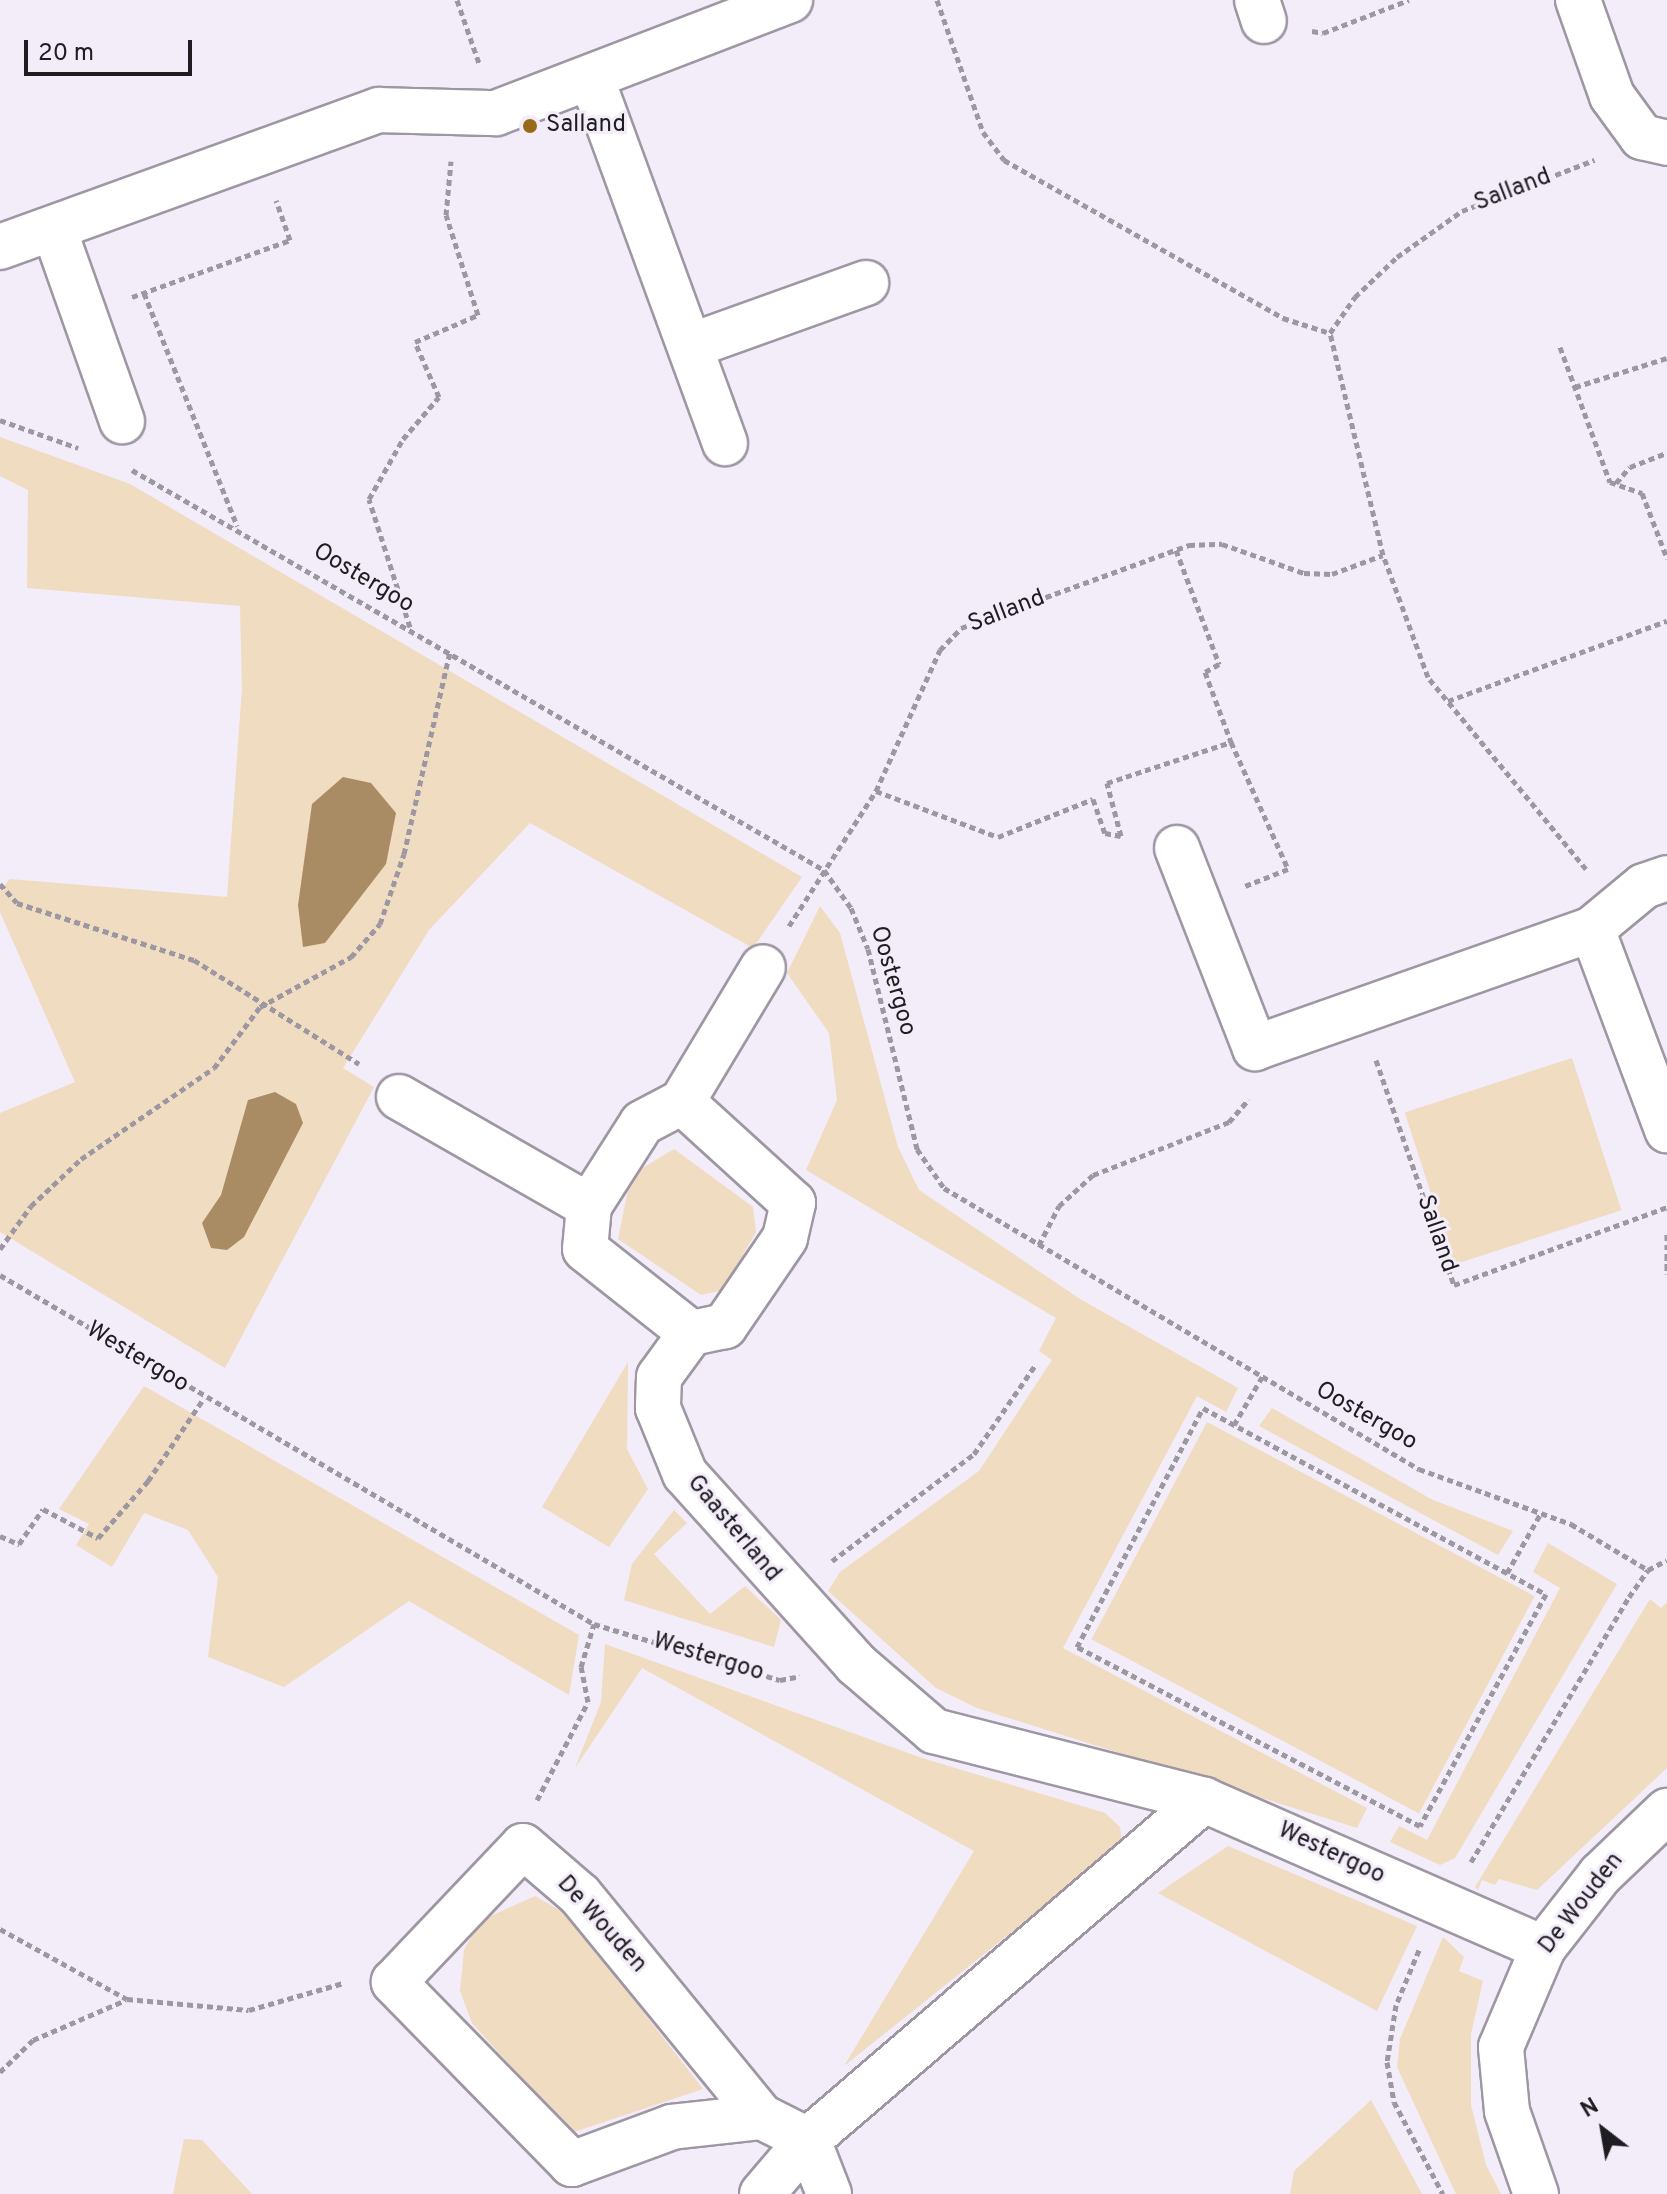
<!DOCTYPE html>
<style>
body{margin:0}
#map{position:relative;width:1667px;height:2194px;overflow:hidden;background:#f3ecf9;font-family:Overpass,sans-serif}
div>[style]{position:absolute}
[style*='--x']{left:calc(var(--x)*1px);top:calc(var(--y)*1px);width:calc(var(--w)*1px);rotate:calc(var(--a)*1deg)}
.green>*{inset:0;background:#f0dcc1;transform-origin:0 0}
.water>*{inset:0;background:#aa8c64}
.path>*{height:5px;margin-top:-2.5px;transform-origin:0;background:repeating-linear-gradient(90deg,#9d97a1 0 6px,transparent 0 10px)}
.roads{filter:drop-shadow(2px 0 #9e97a3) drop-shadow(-2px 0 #9e97a3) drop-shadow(0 2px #9e97a3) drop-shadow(0 -2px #9e97a3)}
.minor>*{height:44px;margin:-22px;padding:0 22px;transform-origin:22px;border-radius:22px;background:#fff}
.tertiary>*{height:44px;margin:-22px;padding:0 22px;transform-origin:22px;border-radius:22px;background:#fff}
.dots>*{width:22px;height:22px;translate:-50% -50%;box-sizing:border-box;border:4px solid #f3ecf9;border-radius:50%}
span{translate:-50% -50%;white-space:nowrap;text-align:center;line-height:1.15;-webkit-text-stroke:6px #f3ecf9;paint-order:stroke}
.poi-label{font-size:24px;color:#201d22}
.left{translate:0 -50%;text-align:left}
.street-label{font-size:24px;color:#201d22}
.north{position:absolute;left:1563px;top:2090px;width:80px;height:80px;-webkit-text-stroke:6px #f3ecf9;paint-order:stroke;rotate:329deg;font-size:22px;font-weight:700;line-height:32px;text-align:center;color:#201d22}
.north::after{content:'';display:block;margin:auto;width:28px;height:36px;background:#201d22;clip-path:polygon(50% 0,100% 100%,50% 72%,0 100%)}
.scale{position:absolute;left:24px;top:40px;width:168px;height:36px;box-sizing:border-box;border:4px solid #201d22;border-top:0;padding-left:10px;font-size:24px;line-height:28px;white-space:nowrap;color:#201d22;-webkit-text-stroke:6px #f3ecf9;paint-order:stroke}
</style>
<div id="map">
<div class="green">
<i style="clip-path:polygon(0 437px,130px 484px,802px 877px,753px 948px,530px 823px,429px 930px,343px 1068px,374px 1087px,225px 1368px,0 1232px,0 1113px,75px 1082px,0 912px,0 891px,10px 879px,227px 897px,242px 688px,240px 606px,27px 588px,28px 490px,0 476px)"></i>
<i style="clip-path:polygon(820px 906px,840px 933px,898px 1147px,919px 1190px,1080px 1299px,1238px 1388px,1226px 1412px,1197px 1396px,1063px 1648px,1367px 1808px,1357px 1828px,977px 1708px,936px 1688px,828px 1591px,840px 1572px,979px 1471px,1052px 1360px,1039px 1351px,1056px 1318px,806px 1170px,837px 1100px,829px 1033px,787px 973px)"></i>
<i style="left:1572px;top:1058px;width:160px;height:176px;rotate:72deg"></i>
<i style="clip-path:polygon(674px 1149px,753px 1207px,756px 1232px,723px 1290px,701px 1295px,618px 1239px,631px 1175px)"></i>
<i style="clip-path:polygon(628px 1362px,627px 1449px,648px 1489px,609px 1547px,542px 1507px)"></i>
<i style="clip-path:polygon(144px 1386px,579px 1635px,569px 1695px,409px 1601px,284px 1687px,208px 1657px,218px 1577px,188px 1530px,144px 1513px,112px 1567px,76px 1545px,89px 1524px,59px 1509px)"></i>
<i style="clip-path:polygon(1272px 1408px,1431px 1499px,1513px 1531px,1498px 1555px,1259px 1426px)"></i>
<i style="left:1207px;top:1422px;width:371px;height:246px;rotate:28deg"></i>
<i style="clip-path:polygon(674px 1510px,687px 1523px,654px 1554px,710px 1614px,745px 1586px,781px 1620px,774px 1647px,624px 1600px,632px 1564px)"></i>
<i style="clip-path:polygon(1548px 1543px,1617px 1584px,1455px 1858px,1440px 1865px,1390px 1842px,1399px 1826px,1427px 1840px,1560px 1588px,1533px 1572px)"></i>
<i style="clip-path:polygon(1650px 1599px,1661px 1608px,1667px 1602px,1667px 1768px,1537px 1890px,1499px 1879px,1495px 1885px,1482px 1880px,1478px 1890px,1475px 1887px)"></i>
<i style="clip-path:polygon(605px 1644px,922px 1758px,1105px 1813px,1120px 1827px,1122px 1844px,844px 2066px,974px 1851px,642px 1668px,575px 1768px,601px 1702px)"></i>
<i style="clip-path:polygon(1228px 1846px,1417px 1926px,1377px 2011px,1158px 1893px)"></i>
<i style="clip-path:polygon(535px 1896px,568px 1915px,703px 2089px,571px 2133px,472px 2023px,460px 1991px,464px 1950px,480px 1921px)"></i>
<i style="clip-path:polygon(1443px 1937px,1464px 1957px,1459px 1971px,1483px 1981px,1471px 2034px,1471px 2105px,1486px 2165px,1501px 2194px,1456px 2194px,1397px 2067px,1400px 2039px)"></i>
<i style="clip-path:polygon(1371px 2100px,1422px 2194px,1290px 2194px,1294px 2171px)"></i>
<i style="clip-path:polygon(184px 2139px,202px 2140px,252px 2194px,173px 2194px)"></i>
</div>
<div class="water">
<i style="clip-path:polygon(343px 777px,371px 783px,396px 813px,386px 864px,325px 943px,303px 947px,298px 905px,312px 804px)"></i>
<i style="clip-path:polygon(275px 1092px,296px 1104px,303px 1123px,244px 1237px,227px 1250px,211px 1248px,202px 1223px,221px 1195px,248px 1100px)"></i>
</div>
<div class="path">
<i style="--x:457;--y:0;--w:67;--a:70.8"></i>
<i style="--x:937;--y:0;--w:140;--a:70.8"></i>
<i style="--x:983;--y:132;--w:35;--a:53"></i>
<i style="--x:1004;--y:160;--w:321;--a:29.5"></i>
<i style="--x:1283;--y:318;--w:49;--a:17.7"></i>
<i style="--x:1312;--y:31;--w:11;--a:10"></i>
<i style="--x:1323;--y:33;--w:92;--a:-21"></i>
<i style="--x:144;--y:293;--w:251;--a:68.2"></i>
<i style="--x:132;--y:297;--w:168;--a:-19.8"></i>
<i style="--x:290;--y:240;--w:42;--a:-109.3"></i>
<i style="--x:1560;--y:347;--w:144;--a:69.7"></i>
<i style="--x:1610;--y:482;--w:34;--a:19"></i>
<i style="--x:1642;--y:493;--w:70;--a:69"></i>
<i style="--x:1575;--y:387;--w:96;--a:-17.5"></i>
<i style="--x:0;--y:420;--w:83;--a:19.7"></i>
<i style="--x:132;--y:470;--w:799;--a:30.03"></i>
<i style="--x:824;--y:870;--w:47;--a:54.6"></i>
<i style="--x:851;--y:908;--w:44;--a:67.5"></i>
<i style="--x:868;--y:949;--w:206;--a:76.2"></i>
<i style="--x:917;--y:1149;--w:47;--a:55.3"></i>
<i style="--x:944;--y:1188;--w:552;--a:30.61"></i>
<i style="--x:1419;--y:1469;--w:162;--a:19.9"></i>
<i style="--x:1571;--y:1524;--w:90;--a:30.9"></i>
<i style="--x:1616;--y:483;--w:21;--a:-49"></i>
<i style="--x:1630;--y:467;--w:40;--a:-21"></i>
<i style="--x:1176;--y:550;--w:122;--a:69.3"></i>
<i style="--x:1219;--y:664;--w:16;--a:150"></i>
<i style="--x:1205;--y:672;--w:75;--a:69.6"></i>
<i style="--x:410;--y:627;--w:134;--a:-107.8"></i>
<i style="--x:369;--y:499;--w:69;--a:-60.5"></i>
<i style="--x:403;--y:439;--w:55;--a:-49.4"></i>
<i style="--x:439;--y:397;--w:60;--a:-113.6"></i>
<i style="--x:415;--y:342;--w:69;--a:-23.2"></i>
<i style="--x:478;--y:315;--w:105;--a:-107.7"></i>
<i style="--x:446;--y:215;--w:54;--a:-84.7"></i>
<i style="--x:1448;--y:701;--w:233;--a:-20.1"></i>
<i style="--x:876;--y:791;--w:130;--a:20.7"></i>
<i style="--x:998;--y:837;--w:102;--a:-21.8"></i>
<i style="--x:1093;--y:799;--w:36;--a:71"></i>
<i style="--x:1105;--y:833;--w:16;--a:11"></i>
<i style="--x:1121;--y:836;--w:55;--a:-104.8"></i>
<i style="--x:1107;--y:783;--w:131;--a:-18.3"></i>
<i style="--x:1231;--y:742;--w:139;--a:65.8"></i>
<i style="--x:1288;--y:869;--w:46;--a:158.4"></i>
<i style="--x:1586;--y:869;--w:249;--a:-129.5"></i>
<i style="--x:1428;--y:677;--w:130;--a:-110.2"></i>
<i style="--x:1383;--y:555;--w:228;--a:-103.4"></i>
<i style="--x:1330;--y:333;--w:44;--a:-55.2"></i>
<i style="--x:1355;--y:297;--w:58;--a:-43.6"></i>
<i style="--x:1397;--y:257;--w:80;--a:-35.3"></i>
<i style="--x:1462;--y:211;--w:142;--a:-21.1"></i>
<i style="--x:0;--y:884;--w:25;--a:48"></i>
<i style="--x:17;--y:903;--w:186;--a:17.9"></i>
<i style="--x:194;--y:960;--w:195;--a:32.2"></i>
<i style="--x:789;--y:926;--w:161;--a:-57.2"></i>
<i style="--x:876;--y:791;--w:155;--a:-65.6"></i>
<i style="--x:940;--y:650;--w:30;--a:-46"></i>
<i style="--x:961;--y:628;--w:243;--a:-20"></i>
<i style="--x:1189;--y:545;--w:33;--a:-2"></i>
<i style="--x:1222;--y:544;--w:87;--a:19.5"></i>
<i style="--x:1304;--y:573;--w:28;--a:2"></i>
<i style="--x:1332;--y:574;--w:54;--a:-20.4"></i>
<i style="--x:1376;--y:1060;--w:238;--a:70.9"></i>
<i style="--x:1454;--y:1285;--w:227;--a:-20.1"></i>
<i style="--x:1667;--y:1234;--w:40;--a:90"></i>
<i style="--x:1039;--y:1245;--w:44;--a:-62.9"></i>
<i style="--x:1059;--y:1206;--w:46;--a:-42.4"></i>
<i style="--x:1093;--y:1175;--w:146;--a:-21.3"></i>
<i style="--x:1229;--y:1122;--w:30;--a:-49"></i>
<i style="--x:0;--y:1249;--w:53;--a:-54.2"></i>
<i style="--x:31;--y:1206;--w:69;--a:-43.2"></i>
<i style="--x:81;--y:1159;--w:161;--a:-34.4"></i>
<i style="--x:214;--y:1068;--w:76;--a:-53"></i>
<i style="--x:260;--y:1007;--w:104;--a:-28.8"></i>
<i style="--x:351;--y:957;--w:44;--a:-48.7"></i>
<i style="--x:380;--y:924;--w:74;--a:-71.1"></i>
<i style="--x:404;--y:854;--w:207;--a:-77.2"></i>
<i style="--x:0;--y:1275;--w:689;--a:30.44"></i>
<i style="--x:594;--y:1624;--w:194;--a:16.8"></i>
<i style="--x:780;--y:1680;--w:20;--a:-11"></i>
<i style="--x:1203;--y:1408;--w:390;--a:28.5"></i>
<i style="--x:1546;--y:1594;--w:264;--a:118.5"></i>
<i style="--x:1420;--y:1826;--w:387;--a:-152.4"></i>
<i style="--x:1077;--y:1647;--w:270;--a:-62.2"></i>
<i style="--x:1234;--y:1425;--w:56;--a:-59.7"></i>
<i style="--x:0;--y:1536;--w:21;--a:23"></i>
<i style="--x:19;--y:1544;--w:42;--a:-55.6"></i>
<i style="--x:43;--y:1509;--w:62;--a:27.8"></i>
<i style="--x:98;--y:1538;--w:76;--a:-48.7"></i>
<i style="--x:148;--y:1481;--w:100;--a:-56"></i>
<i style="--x:832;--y:1561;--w:178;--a:-37"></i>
<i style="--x:974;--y:1454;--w:109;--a:-55.4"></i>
<i style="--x:1507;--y:1573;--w:69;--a:-60.5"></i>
<i style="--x:537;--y:1800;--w:110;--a:-62.5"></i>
<i style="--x:588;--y:1702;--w:36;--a:-101"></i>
<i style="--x:581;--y:1667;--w:45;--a:-73.2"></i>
<i style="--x:1471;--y:1862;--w:309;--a:-59.2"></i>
<i style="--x:1629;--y:1597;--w:33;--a:-55"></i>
<i style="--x:1648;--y:1570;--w:21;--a:-28"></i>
<i style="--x:0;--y:1929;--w:145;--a:28.9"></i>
<i style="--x:127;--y:1999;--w:122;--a:5.2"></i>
<i style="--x:249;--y:2010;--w:98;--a:-16"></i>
<i style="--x:1419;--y:1950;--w:60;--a:112.7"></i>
<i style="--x:1396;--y:2005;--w:58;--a:99"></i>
<i style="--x:1387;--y:2062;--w:41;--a:80.1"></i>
<i style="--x:1394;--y:2102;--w:104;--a:62"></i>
<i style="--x:0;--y:2072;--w:46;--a:-44.1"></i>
<i style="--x:33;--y:2040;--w:101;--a:-23.3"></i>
</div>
<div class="roads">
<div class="minor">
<i style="--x:1257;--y:0;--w:22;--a:72"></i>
<i style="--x:1578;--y:0;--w:102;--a:70.5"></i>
<i style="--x:1612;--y:96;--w:51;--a:53.8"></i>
<i style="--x:1642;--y:137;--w:26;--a:13"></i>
<i style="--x:591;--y:77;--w:390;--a:69.9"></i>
<i style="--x:54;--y:229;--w:204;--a:70.5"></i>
<i style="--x:0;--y:247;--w:403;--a:-19.9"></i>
<i style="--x:379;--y:110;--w:117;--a:1.5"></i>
<i style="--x:496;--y:113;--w:315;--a:-21"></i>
<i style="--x:693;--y:345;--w:184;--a:-19.7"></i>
<i style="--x:1177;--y:848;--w:215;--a:68.7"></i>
<i style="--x:1255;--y:1048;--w:357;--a:-19.4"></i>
<i style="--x:1592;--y:929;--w:67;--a:-39.6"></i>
<i style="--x:1644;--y:886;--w:24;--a:-19"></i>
<i style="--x:1592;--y:929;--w:215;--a:69.5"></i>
<i style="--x:399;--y:1097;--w:219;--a:29.8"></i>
<i style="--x:682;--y:1102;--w:157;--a:-59"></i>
<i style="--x:691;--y:1333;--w:135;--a:-141.6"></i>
<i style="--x:585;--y:1249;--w:43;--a:-84.7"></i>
<i style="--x:589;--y:1206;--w:98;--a:-57.4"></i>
<i style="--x:642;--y:1123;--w:45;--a:-27.7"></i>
<i style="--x:682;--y:1102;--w:150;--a:42.3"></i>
<i style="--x:793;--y:1203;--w:36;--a:103"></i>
<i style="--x:785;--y:1238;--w:107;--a:124.3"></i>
<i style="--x:725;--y:1326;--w:35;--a:168"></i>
<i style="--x:691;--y:1333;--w:54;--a:126"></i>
<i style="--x:659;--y:1377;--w:31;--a:92"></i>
<i style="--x:658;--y:1408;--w:71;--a:67.8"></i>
<i style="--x:685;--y:1474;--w:256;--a:48"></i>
<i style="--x:856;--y:1664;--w:103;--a:40.7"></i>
<i style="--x:934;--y:1731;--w:279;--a:14.3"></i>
<i style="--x:1204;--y:1800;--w:370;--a:23.6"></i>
<i style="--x:762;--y:2117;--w:91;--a:173.7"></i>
<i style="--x:672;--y:2127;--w:107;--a:159.7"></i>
<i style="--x:572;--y:2164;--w:255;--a:-134.4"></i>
<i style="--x:394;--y:1982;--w:187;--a:-46.5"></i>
<i style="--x:523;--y:1846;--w:75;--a:40.7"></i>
<i style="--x:580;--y:1895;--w:287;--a:50.7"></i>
<i style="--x:762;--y:2117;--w:51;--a:26.6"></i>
<i style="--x:808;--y:2140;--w:58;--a:68.7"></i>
<i style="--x:762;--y:2194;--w:71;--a:-49.6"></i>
<i style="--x:808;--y:2140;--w:522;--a:-40.65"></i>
</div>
<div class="tertiary">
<i style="--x:1536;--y:2194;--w:88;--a:-109.3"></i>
<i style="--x:1507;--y:2111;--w:64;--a:-95.4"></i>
<i style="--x:1501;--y:2047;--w:108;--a:-67"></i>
<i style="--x:1543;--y:1948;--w:93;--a:-52"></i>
<i style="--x:1600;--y:1875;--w:93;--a:-43.7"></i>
</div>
</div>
<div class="dots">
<i style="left:530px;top:126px;background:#99691a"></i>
</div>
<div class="poi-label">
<span class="left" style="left:546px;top:126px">Salland</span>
</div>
<div class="street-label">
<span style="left:1513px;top:191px;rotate:-21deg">Salland</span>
<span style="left:363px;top:579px;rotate:31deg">Oostergoo</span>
<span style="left:1007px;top:612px;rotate:-21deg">Salland</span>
<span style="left:892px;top:981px;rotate:74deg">Oostergoo</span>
<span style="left:1436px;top:1234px;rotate:71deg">Salland</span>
<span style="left:137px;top:1358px;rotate:31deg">Westergoo</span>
<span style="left:1366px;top:1417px;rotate:30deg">Oostergoo</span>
<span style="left:733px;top:1529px;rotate:50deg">Gaasterland</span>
<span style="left:708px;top:1658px;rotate:17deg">Westergoo</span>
<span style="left:1331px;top:1854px;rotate:25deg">Westergoo</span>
<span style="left:1582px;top:1904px;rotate:-52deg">De Wouden</span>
<span style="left:601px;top:1925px;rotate:48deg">De Wouden</span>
</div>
<div class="north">N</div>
<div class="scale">20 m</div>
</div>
